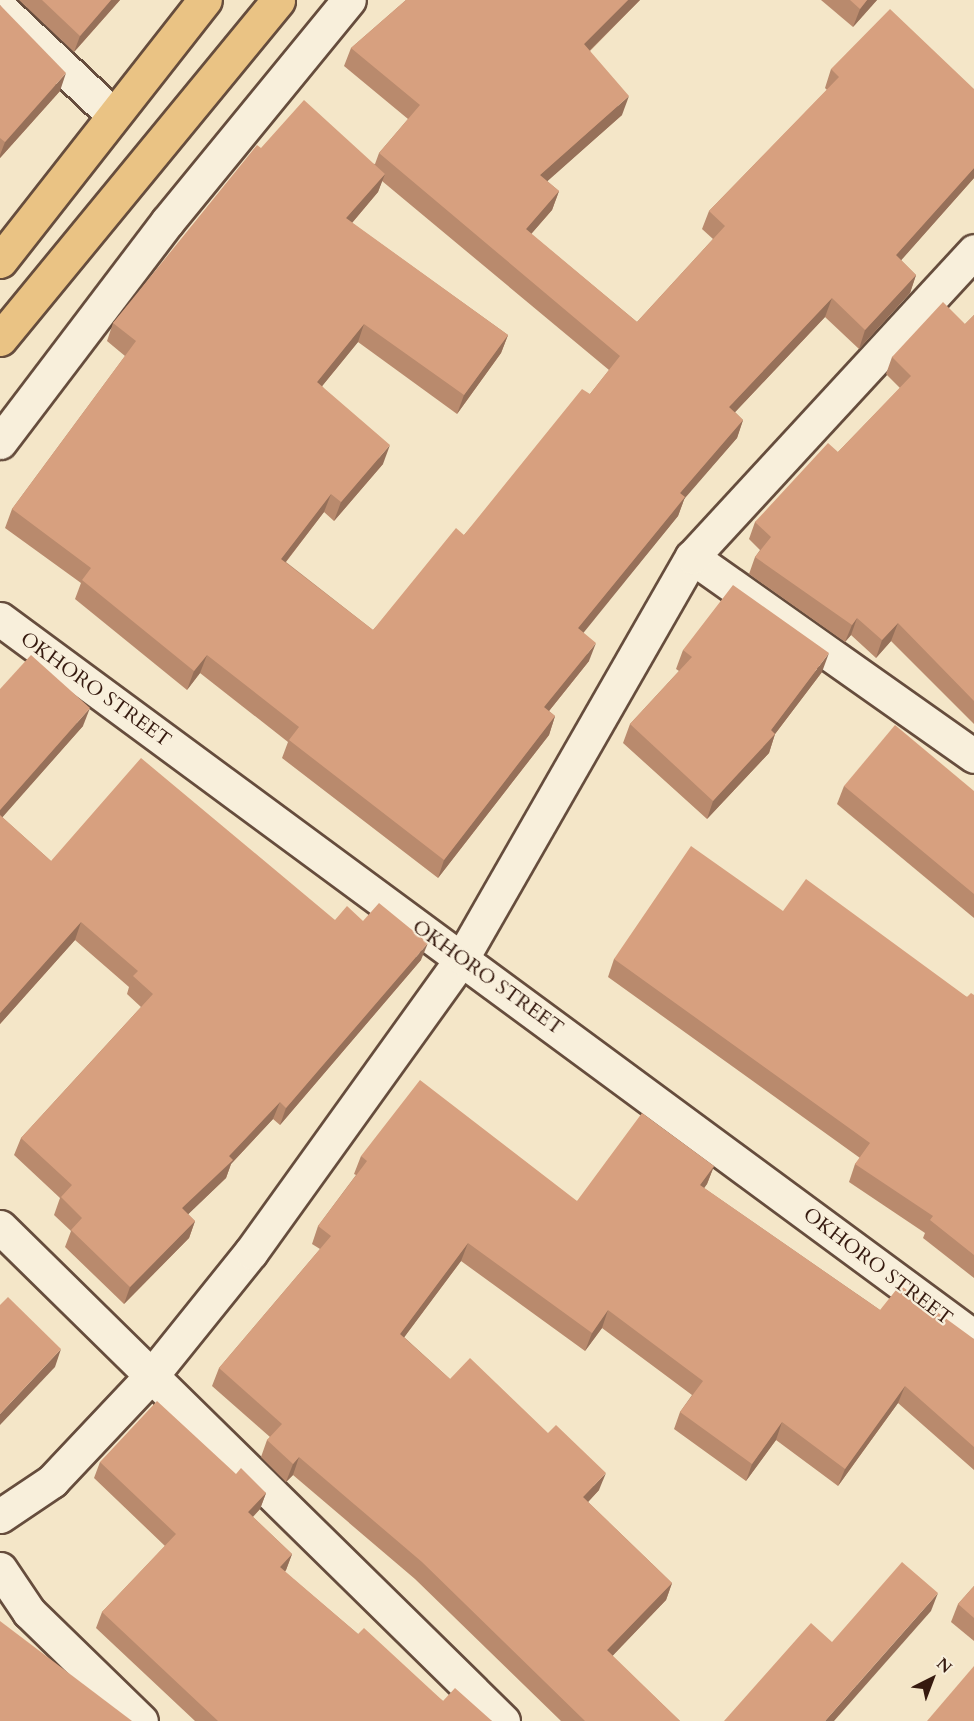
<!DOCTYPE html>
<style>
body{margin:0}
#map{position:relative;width:974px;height:1721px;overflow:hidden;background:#f4e6c8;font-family:Cardo,serif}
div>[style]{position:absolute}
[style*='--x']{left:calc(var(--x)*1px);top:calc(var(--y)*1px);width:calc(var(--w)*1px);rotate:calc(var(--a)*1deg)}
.roads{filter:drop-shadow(2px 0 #664d3d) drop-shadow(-2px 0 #664d3d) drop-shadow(0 2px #664d3d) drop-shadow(0 -2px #664d3d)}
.minor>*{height:33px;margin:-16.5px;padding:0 16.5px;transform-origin:16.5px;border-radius:16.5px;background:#f8efdb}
.highway>*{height:33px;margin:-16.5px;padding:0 16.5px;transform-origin:16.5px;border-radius:16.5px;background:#eac384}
.wall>*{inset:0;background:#b98a6d}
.shaded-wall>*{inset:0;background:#967059}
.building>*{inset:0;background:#d7a07f}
span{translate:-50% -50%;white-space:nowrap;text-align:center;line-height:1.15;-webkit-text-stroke:4.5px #f8efdb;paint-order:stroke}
.street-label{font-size:20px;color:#361a0f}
.north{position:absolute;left:902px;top:1649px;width:60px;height:60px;-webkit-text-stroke:4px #f8efdb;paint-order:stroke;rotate:42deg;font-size:16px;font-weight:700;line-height:24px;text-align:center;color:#361a0f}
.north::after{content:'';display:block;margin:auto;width:21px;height:27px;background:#361a0f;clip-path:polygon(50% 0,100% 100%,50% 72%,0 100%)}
</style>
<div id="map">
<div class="roads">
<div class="minor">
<i style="--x:0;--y:8;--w:156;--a:43.4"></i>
<i style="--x:0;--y:442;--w:276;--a:-52.8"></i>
<i style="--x:167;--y:222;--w:287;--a:-50.7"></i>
<i style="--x:692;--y:557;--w:345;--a:35.2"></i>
<i style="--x:0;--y:619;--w:1210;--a:36.4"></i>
<i style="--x:0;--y:1227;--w:705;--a:44.48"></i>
<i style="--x:0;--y:1516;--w:63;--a:-33.9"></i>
<i style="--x:52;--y:1481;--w:146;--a:-46.7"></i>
<i style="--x:152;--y:1375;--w:158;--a:-51.2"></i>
<i style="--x:251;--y:1252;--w:362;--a:-54.3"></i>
<i style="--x:462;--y:958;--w:462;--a:-60.2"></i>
<i style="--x:692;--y:557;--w:416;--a:-47.3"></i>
<i style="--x:0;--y:1569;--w:52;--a:56"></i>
<i style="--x:29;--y:1612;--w:156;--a:44.2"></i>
</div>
<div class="highway">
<i style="--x:0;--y:261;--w:332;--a:-51.9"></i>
<i style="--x:0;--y:339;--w:438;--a:-50.6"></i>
</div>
</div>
<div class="wall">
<i style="clip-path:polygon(19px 0,120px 0,74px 52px)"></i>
<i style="clip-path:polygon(evenodd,406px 0,640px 0,590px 51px,622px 115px,547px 181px,559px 191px,552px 210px,531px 234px,637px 322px,713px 239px,702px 229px,709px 211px,827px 90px,825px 88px,831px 69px,974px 89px,974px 178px,901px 260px,916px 275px,910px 293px,859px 349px,825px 317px,735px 412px,743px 420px,737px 438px,685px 497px,678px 516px,583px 632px,589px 661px,549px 711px,555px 716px,549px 735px,438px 878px,282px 758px,288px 742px,200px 673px,187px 690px,75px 599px,81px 583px,5px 528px,12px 509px,125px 356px,107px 341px,113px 323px,261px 148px,375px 164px,379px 153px,408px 119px,344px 66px,351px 48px,406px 0,382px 181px,609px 370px,590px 394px,464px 535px,373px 630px,286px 562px,324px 512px,334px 521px,383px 464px,322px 386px,358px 342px,457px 414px,501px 353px,508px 335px,352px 223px,378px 192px,382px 181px)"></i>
<i style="clip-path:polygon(821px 0,877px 0,853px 27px)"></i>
<i style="clip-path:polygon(0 5px,60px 91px,0 158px)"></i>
<i style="clip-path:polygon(974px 315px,974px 724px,891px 641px,876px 658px,851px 635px,845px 642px,749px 574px,755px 557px,760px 550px,749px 539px,755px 522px,838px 452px,900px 388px,886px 374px,892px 357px,965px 324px)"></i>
<i style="clip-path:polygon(683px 650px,822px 672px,775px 734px,769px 753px,707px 819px,623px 743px,630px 724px,679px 671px,676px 669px)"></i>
<i style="clip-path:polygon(0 689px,83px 726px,2px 817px,51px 861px,335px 920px,363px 921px,421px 960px,280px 1125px,273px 1119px,231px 1164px,226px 1178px,188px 1214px,195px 1221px,189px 1238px,124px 1304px,65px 1247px,71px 1231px,54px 1215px,60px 1198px,14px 1155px,21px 1138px,141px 1007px,127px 994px,129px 987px,75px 940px,0 1024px)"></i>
<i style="clip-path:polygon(844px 786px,974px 791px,974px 918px,837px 804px)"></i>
<i style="clip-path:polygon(783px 911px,967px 997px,974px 995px,974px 1278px,923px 1238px,925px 1233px,849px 1182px,855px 1164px,860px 1158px,608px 977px,614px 959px)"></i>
<i style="clip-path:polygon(361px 1156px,577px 1201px,714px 1166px,707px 1184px,704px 1188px,880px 1310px,974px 1339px,974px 1470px,898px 1403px,838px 1486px,776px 1440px,746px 1481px,674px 1429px,680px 1412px,692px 1395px,602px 1328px,585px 1351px,461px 1261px,404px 1337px,450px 1379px,599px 1490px,588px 1502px,672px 1583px,666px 1600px,612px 1656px,680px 1721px,561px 1721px,415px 1579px,293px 1475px,286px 1482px,261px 1457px,267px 1440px,270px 1437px,212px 1386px,219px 1368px,320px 1249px,312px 1244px,318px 1226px,356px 1175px,354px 1174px)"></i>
<i style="clip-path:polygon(100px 1462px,236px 1474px,266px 1493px,260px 1509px,253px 1517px,292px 1554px,286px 1570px,285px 1572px,358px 1634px,443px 1701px,492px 1721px,195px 1721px,96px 1628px,102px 1612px,165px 1546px,94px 1478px)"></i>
<i style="clip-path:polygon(974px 1586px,974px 1641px,951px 1622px,958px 1604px)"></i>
</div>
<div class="shaded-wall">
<i style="clip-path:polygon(111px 0,120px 0,74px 52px,80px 36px)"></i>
<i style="clip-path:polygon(628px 0,640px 0,577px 63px,584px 44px)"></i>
<i style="clip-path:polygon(867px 0,877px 0,853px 27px,860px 9px)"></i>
<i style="clip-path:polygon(66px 73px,60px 91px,0 158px,0 155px,5px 142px)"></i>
<i style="clip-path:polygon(629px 96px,622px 115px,533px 194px,540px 175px)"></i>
<i style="clip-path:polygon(974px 168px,974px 178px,889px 274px,896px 255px)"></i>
<i style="clip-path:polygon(385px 174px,378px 192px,340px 237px,346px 218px)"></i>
<i style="clip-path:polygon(559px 191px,552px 210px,519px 248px,526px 229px)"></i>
<i style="clip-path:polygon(916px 275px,910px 293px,859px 349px,865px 330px)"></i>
<i style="clip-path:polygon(832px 298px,825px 317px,722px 426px,729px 407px)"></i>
<i style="clip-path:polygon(364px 324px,358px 342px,310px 401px,317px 382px)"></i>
<i style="clip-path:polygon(508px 335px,501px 353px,457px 414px,464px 395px)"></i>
<i style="clip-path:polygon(743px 420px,737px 438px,673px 512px,680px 493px)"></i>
<i style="clip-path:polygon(390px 445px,383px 464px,334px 521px,341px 502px)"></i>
<i style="clip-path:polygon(331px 494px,324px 512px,274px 577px,281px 559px)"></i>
<i style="clip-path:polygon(685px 497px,678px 516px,572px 647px,578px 628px)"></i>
<i style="clip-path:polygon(857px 618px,851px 635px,845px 642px,852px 625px)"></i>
<i style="clip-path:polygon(898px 623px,891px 641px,876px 658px,882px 640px)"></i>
<i style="clip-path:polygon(596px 643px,589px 661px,537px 726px,544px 707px)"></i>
<i style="clip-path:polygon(829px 653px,822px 672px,772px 738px,775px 734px,769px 753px,707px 819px,713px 801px,771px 730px)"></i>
<i style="clip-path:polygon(207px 655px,200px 673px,187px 690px,194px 671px)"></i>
<i style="clip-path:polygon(90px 708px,83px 726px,0 820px,0 810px)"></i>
<i style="clip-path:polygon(555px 716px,549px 735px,438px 878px,444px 860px)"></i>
<i style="clip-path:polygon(81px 922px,75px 940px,0 1024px,0 1013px)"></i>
<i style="clip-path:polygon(428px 943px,421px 960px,280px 1125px,286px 1108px)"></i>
<i style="clip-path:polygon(280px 1102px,273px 1119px,231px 1164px,226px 1178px,176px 1226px,182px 1208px,229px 1156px)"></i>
<i style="clip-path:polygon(714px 1166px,707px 1184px,694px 1202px,700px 1185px)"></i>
<i style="clip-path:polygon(195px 1221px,189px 1238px,124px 1304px,130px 1287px)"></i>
<i style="clip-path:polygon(468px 1243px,461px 1261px,394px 1351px,400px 1334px)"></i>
<i style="clip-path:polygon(608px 1310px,602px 1328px,585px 1351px,592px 1333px)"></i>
<i style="clip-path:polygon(61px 1349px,55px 1367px,0 1425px,0 1414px)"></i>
<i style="clip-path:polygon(905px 1386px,898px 1403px,838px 1486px,845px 1469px)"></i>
<i style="clip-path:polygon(782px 1422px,776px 1440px,746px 1481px,752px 1464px)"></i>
<i style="clip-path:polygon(299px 1457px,293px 1475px,286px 1482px,293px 1464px)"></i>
<i style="clip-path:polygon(606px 1473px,599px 1490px,577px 1514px,583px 1497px)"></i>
<i style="clip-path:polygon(266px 1493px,260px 1509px,242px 1528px,248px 1512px)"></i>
<i style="clip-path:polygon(292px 1554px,286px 1570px,274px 1583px,280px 1567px)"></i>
<i style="clip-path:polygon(672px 1583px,666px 1600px,601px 1668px,607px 1650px)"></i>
<i style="clip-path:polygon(938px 1593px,931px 1611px,834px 1721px,825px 1721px)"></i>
</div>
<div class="building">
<i style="clip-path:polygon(42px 0,111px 0,80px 36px)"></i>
<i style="clip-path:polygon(406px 0,628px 0,584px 44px,629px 96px,540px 175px,559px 191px,526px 229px,637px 322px,725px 226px,709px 211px,839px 77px,831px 69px,890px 9px,974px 89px,974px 168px,896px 255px,916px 275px,865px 330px,832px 298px,729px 407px,743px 420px,680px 493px,685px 497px,578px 628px,596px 643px,544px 707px,555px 716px,444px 860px,289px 740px,299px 727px,207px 655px,194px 671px,82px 580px,91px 568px,12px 509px,136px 341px,113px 323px,257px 145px,261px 148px,304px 100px,385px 174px,346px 218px,508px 335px,464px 395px,364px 324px,317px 382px,390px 445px,341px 502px,331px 494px,281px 559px,373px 630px,456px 528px,464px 535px,582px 389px,590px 394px,620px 356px,379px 153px,420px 105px,351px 48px)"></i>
<i style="clip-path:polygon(850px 0,867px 0,860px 9px)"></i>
<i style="clip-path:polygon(0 5px,66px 73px,5px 142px,0 138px)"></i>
<i style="clip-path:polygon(943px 302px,965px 324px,974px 315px,974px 701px,898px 623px,882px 640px,857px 618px,852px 625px,755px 557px,771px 537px,755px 522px,828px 443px,838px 452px,911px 376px,892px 357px)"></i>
<i style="clip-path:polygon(733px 585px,829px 653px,771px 730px,775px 734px,713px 801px,630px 724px,692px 657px,683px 650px)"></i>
<i style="clip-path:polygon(31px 655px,90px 708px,0 810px,0 689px)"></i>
<i style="clip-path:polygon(895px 725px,974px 791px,974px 894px,844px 786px)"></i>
<i style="clip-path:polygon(141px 758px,335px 920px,347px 906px,363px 921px,379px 903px,428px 943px,286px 1108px,280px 1102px,229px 1156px,233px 1160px,182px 1208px,195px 1221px,130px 1287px,71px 1230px,82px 1218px,61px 1197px,72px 1185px,21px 1138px,153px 994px,133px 976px,138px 971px,81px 922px,0 1013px,0 815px,51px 861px)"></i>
<i style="clip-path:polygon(691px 846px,783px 911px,806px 879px,967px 997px,971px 993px,974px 995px,974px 1255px,930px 1220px,933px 1216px,855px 1164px,870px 1143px,614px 959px)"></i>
<i style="clip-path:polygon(420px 1080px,577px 1201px,642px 1113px,714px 1166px,700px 1185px,880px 1310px,900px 1285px,974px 1339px,974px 1447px,905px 1386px,845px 1469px,782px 1422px,752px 1464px,680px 1412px,703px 1381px,608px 1310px,592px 1333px,468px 1243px,400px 1334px,450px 1379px,470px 1358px,548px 1433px,556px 1425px,606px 1473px,583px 1497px,672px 1583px,607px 1650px,680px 1721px,585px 1721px,422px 1562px,299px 1457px,293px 1464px,267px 1440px,282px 1424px,219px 1368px,331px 1236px,318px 1226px,367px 1161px,361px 1156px)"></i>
<i style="clip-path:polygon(8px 1297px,61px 1349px,0 1414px,0 1305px)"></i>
<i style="clip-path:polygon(157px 1401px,236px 1474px,241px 1468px,266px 1493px,248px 1512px,292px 1554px,280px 1567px,358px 1634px,364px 1628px,443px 1701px,455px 1688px,492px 1721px,218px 1721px,102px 1612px,176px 1534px,100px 1462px)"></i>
<i style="clip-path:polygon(902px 1562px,938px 1593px,825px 1721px,724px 1721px,811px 1623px,832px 1642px)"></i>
<i style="clip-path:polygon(974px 1586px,974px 1618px,958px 1604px)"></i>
<i style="clip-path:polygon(0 1621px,132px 1721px,0 1721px)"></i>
<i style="clip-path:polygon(974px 1666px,974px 1721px,927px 1721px)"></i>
</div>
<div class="street-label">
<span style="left:96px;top:689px;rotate:36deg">OKHORO STREET</span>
<span style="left:488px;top:977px;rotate:36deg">OKHORO STREET</span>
<span style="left:878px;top:1266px;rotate:37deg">OKHORO STREET</span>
</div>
<div class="north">N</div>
</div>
